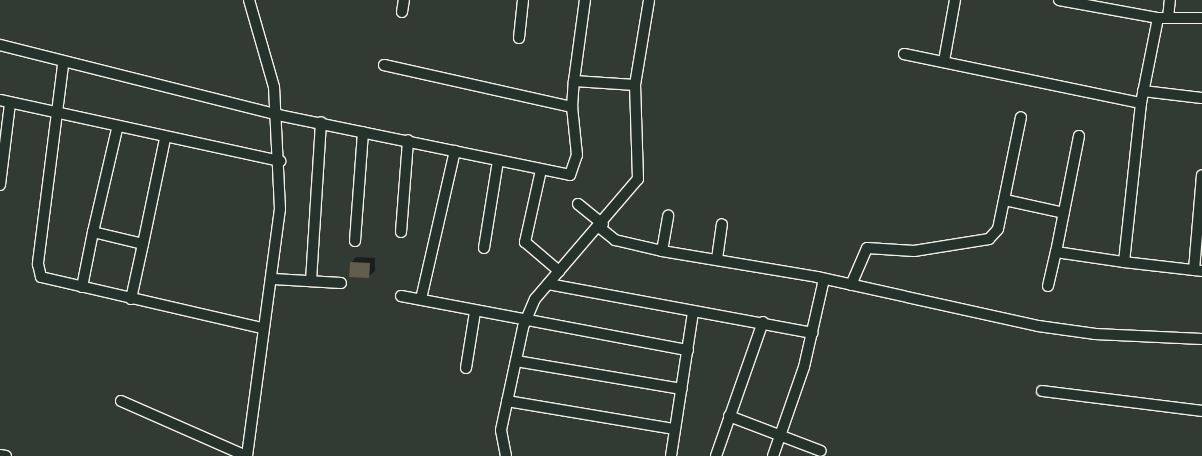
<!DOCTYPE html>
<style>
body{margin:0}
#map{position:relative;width:1202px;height:456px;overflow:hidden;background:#323b33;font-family:"Gochi Hand",sans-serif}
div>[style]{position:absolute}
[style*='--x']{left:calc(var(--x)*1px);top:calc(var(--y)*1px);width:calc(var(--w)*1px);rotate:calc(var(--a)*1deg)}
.shadow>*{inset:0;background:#0007}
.building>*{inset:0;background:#645d4d;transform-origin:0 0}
.roads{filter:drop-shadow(1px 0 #f4f1e8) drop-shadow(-1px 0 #f4f1e8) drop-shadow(0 1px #f4f1e8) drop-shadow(0 -1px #f4f1e8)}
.minor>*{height:10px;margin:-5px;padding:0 5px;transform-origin:5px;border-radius:5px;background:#26332d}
span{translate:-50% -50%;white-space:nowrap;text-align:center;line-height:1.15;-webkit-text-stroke:4px #26332d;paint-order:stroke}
</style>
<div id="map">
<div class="shadow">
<i style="clip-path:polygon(356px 257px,375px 258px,375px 271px,369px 276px,351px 263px)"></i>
</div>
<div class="building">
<i style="left:350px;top:262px;width:20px;height:15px;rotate:3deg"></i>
</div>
<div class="roads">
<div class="minor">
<i style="--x:1059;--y:0;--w:101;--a:10.3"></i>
<i style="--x:1158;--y:18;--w:44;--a:0"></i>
<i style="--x:402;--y:12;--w:12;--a:-81"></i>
<i style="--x:1158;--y:18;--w:87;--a:101.3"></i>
<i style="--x:1141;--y:103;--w:160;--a:96.1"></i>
<i style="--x:1124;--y:262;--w:79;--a:6.6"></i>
<i style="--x:1168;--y:18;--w:18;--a:-84"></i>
<i style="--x:519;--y:38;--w:38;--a:-84"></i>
<i style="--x:0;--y:45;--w:287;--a:14.1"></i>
<i style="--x:278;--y:115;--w:298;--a:11.6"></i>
<i style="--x:570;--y:175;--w:21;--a:-71"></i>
<i style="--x:577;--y:155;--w:48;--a:-95.9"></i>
<i style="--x:572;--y:107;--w:26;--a:-86"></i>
<i style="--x:574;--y:81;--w:61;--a:3.8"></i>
<i style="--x:904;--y:54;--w:242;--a:11.7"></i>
<i style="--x:944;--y:61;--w:62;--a:-79.8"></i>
<i style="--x:63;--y:65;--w:201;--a:97.2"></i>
<i style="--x:38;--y:264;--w:13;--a:77"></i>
<i style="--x:41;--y:277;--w:227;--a:13"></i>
<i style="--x:384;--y:65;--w:193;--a:12.6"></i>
<i style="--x:574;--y:81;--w:82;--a:-82.3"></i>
<i style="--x:1143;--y:91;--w:59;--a:6.8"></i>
<i style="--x:0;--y:100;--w:287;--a:12.3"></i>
<i style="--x:117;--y:129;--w:106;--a:103.1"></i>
<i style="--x:93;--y:232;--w:51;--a:13.5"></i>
<i style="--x:143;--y:244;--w:107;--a:-78.2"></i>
<i style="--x:1079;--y:136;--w:118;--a:101.2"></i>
<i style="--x:1056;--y:252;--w:69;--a:8.4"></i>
<i style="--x:541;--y:170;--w:74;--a:102.5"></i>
<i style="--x:525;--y:242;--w:45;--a:40.5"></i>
<i style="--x:0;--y:185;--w:83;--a:-83"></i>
<i style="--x:1005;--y:200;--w:60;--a:12.4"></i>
<i style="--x:578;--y:204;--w:32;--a:39"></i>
<i style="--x:599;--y:227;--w:21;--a:39"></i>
<i style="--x:615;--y:240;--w:48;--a:13.2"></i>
<i style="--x:662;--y:251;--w:157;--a:9.5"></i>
<i style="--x:817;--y:277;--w:226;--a:12.5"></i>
<i style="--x:1038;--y:326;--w:58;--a:8"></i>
<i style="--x:1095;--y:334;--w:107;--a:2.7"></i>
<i style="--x:401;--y:232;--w:92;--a:-85.6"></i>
<i style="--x:355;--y:241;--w:109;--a:-85.8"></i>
<i style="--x:484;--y:248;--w:88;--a:-80.9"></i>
<i style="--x:662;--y:251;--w:36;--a:-80"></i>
<i style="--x:717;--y:259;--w:35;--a:-82"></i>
<i style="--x:1194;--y:270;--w:95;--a:-85.2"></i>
<i style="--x:273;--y:279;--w:68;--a:3.4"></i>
<i style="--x:311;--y:281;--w:159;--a:-86.4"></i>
<i style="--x:548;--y:284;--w:269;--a:10.5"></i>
<i style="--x:851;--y:285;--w:40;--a:-66.6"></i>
<i style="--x:867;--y:248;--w:47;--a:3.7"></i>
<i style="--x:914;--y:251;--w:76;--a:-9.1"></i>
<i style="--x:989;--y:239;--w:13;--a:-48"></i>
<i style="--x:998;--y:229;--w:114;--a:-78.4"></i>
<i style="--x:1048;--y:286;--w:35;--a:-77"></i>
<i style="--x:82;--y:287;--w:56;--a:-78.7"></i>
<i style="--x:401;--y:296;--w:292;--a:10.7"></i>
<i style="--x:131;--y:299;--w:56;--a:-77.7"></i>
<i style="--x:421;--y:299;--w:152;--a:-77.1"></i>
<i style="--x:516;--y:361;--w:168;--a:9.6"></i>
<i style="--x:466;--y:368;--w:57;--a:-80.9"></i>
<i style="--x:1042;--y:391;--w:161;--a:7.1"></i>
<i style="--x:121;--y:401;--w:137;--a:23.7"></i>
<i style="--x:507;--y:401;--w:170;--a:9.5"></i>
<i style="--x:729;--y:416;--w:98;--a:20.8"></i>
<i style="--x:0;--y:455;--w:6;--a:9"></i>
<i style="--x:247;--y:456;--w:249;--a:-82.4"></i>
<i style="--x:280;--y:209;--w:122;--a:-92.8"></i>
<i style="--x:274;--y:87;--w:91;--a:-106"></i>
<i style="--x:506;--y:456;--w:26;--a:-101"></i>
<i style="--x:501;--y:430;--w:105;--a:-77.9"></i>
<i style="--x:523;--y:327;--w:30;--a:-67"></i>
<i style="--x:535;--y:299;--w:158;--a:-49.4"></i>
<i style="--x:638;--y:179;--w:94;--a:-91.8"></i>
<i style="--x:635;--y:85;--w:86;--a:-80.6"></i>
<i style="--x:671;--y:456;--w:146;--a:-81.3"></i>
<i style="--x:716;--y:456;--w:142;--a:-70.7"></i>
<i style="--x:773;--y:456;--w:94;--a:-70.8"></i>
<i style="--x:804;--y:367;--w:90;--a:-77.2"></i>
</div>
</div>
</div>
